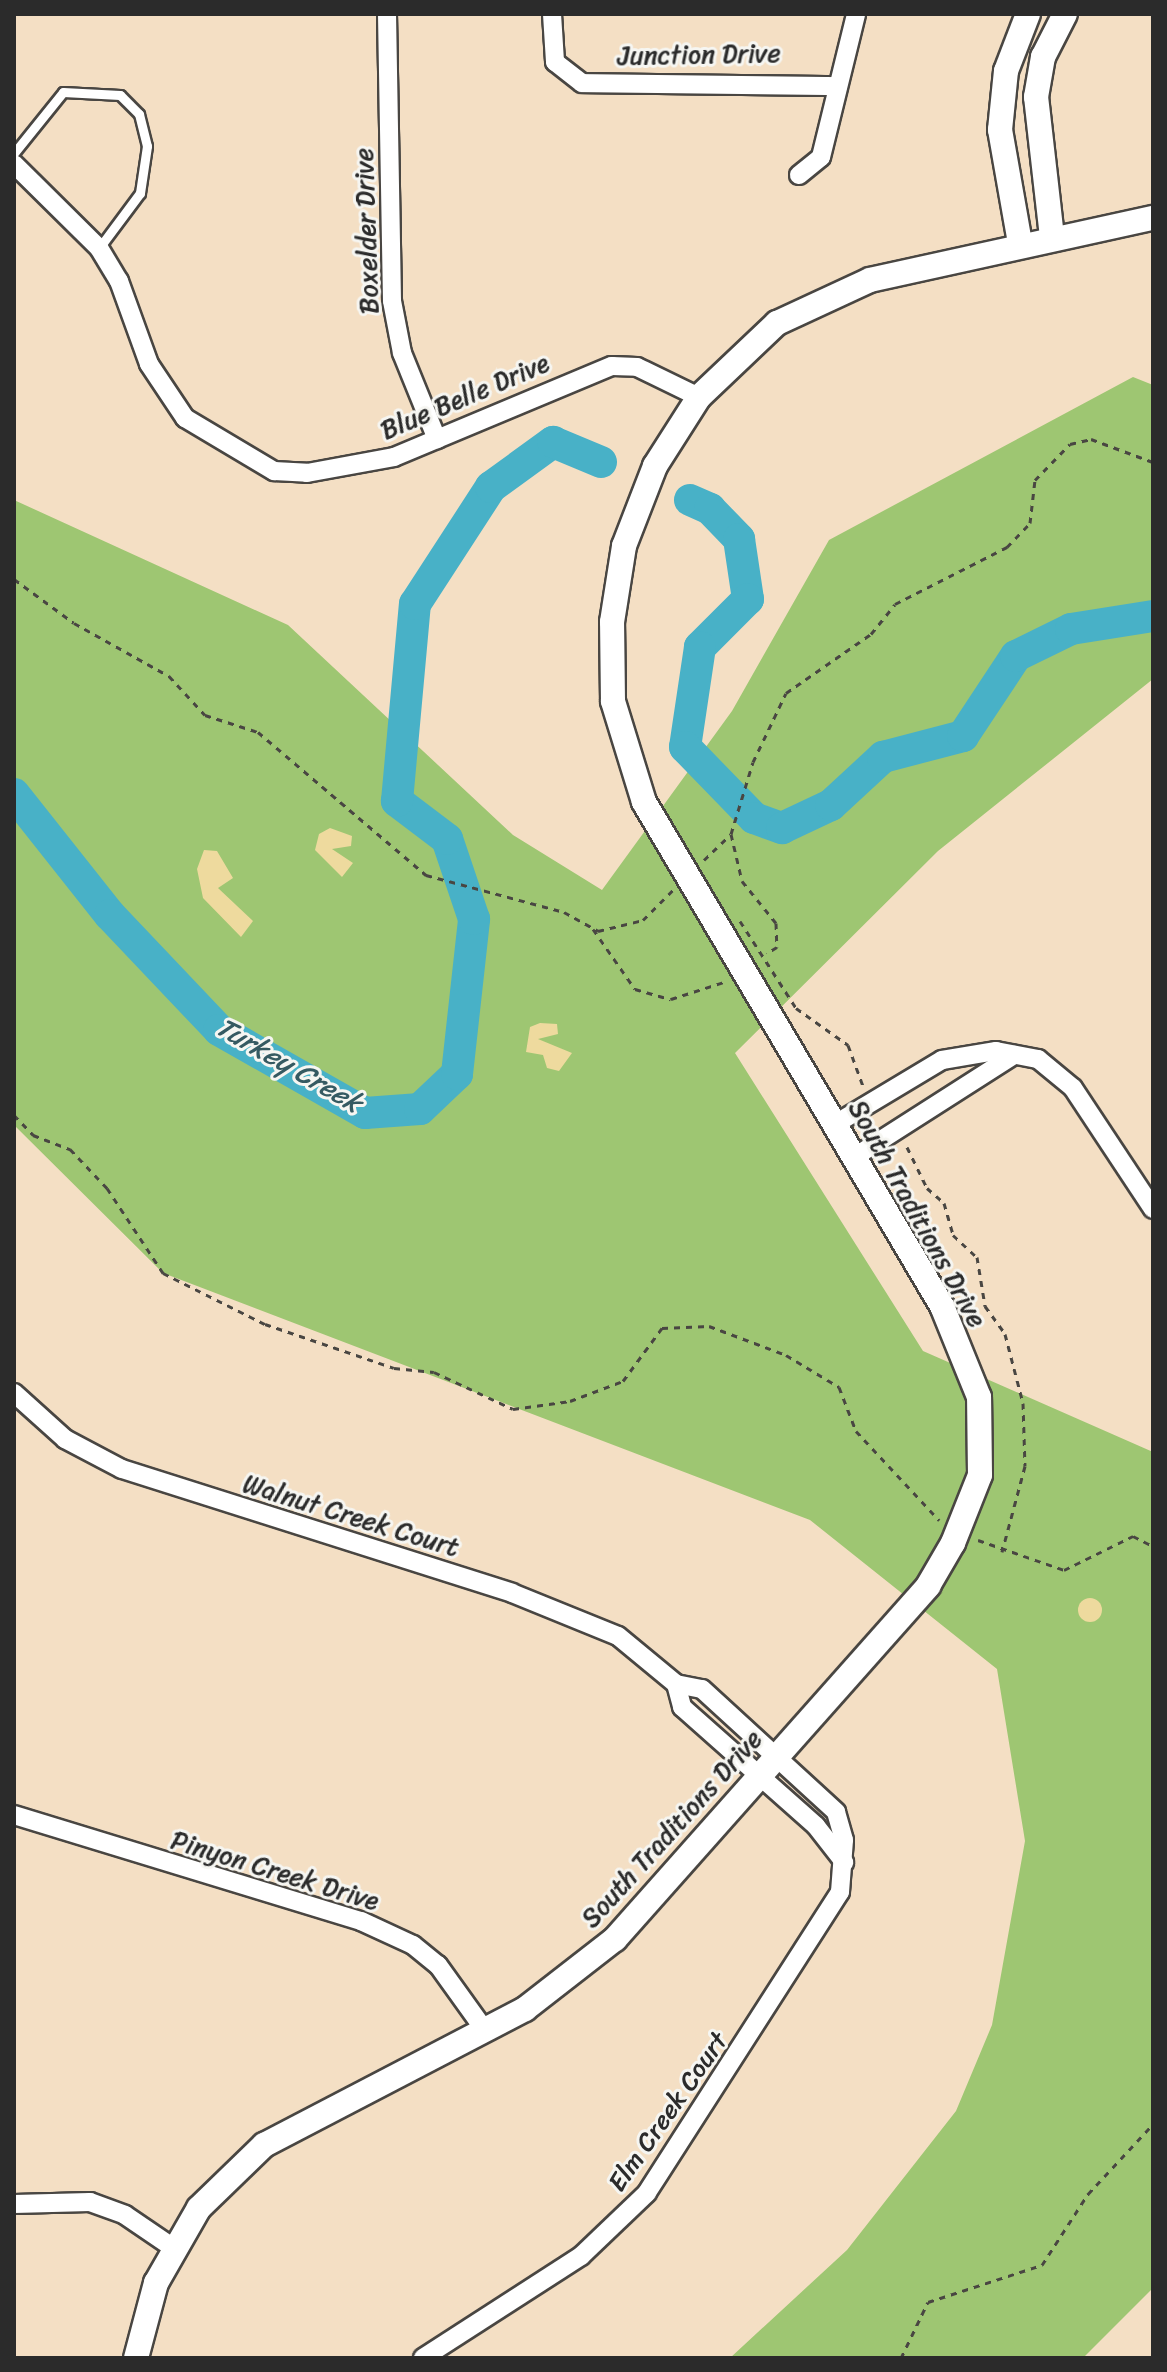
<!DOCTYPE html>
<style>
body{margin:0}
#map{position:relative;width:1167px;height:2372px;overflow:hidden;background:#f4dfc4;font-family:Sriracha,sans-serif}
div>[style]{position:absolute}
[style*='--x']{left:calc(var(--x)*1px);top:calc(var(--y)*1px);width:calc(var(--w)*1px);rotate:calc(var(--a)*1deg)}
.green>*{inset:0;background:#9ec672}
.sand>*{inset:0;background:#eeda9e}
.round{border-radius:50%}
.river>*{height:32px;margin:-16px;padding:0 16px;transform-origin:16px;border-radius:16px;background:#48b1c7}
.path>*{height:3px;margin-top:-1.5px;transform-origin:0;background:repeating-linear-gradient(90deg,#494642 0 6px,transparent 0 12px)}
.roads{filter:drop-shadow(2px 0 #494642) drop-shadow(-2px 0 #494642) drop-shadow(0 2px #494642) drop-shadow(0 -2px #494642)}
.service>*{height:9px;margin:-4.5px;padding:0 4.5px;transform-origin:4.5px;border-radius:4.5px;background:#fff}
.minor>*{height:18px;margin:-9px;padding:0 9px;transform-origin:9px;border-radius:9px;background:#fff}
.tertiary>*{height:24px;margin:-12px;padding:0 12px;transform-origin:12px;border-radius:12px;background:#fff}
span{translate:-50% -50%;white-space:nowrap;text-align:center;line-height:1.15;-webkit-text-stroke:6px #f6f6f2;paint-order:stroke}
.street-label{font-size:26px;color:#2b2b2b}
.water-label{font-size:28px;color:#355a62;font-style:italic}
.frame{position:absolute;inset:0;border:16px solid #2b2b2b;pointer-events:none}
</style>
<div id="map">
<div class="green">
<i style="clip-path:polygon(1133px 377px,1153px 385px,1153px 679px,938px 851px,735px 1053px,923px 1351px,1153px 1452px,1153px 2288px,1083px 2358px,730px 2358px,847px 2250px,956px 2111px,992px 2025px,1025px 1841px,997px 1669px,810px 1520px,163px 1273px,14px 1125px,14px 500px,288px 625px,513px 835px,602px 890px,732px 711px,829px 540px)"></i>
</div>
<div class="sand">
<i style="clip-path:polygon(330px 828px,352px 836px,351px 846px,332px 849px,353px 863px,342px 877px,315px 850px,319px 834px)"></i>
<i style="clip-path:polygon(204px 850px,217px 851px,233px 878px,218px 888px,253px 921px,241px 937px,203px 898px,197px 869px)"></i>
<i style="clip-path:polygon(540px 1023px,557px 1024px,558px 1034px,538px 1039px,572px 1053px,559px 1071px,547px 1068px,543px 1055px,526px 1052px,530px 1027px)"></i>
<i class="round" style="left:1078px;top:1598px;width:24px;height:24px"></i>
</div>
<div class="river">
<i style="--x:690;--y:500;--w:22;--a:24"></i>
<i style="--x:710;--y:509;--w:42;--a:46"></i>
<i style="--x:739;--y:539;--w:61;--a:81.5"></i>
<i style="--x:748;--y:599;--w:68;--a:135"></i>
<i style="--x:700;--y:647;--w:101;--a:98.5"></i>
<i style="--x:685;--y:747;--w:99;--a:45.8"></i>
<i style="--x:754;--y:818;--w:30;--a:20"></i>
<i style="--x:782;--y:828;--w:54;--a:-25.1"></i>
<i style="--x:831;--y:805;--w:71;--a:-42.7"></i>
<i style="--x:883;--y:757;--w:83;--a:-14.7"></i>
<i style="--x:963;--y:736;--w:96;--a:-56.5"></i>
<i style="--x:1016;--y:656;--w:61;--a:-26.1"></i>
<i style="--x:1071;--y:629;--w:83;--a:-9"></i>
<i style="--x:14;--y:794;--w:154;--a:51.6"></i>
<i style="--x:110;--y:915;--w:158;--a:46.5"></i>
<i style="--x:219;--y:1030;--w:168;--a:29.6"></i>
<i style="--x:365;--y:1113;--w:55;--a:-4.2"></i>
<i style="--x:420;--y:1109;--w:51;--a:-43.4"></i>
<i style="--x:457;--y:1074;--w:156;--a:-83.7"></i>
<i style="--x:474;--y:919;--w:84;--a:-108.6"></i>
<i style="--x:447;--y:839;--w:63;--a:-142.8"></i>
<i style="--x:397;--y:801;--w:198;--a:-84.8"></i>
<i style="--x:415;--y:604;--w:140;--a:-57"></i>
<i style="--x:491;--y:487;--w:77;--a:-36"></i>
<i style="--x:553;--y:442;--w:52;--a:22.6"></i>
</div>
<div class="path">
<i style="--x:14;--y:579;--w:74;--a:36.3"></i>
<i style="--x:74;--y:623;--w:109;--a:29.2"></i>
<i style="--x:169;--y:676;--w:53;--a:47.3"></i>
<i style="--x:205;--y:715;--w:56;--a:17.8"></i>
<i style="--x:258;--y:732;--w:221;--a:40.4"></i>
<i style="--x:426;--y:875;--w:143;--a:15"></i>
<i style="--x:564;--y:912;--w:39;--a:29"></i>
<i style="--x:598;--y:931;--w:46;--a:-13.7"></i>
<i style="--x:643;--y:920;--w:42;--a:-45"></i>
<i style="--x:731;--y:834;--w:48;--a:76.8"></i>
<i style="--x:742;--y:881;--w:54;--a:51"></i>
<i style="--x:776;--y:923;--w:24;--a:88"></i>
<i style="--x:777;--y:947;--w:12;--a:149"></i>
<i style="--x:704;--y:860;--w:37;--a:-44"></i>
<i style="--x:731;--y:834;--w:75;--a:-73"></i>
<i style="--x:753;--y:762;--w:76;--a:-64.4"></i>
<i style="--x:786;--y:693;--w:103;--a:-34.8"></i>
<i style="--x:871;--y:634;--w:38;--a:-51"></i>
<i style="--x:895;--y:604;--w:126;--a:-27"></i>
<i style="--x:1007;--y:547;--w:33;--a:-46"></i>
<i style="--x:1030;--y:523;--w:43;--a:-83.4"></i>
<i style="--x:1035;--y:480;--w:50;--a:-45.8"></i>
<i style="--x:1070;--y:444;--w:22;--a:-13"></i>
<i style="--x:1091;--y:439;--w:66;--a:20.4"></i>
<i style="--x:740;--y:921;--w:103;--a:57.2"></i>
<i style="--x:796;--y:1008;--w:64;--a:35.4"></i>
<i style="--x:848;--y:1045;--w:44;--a:69.9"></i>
<i style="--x:593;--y:929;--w:73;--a:55"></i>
<i style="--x:635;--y:989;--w:37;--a:16"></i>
<i style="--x:671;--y:999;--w:56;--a:-17.8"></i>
<i style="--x:14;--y:1115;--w:28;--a:46"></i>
<i style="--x:33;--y:1135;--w:40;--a:21"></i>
<i style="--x:70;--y:1149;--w:54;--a:46.5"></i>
<i style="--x:107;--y:1188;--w:102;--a:56.6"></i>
<i style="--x:163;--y:1273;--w:114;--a:26.6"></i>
<i style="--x:265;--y:1324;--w:136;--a:18.8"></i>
<i style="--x:394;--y:1368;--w:40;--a:5.7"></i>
<i style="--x:434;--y:1372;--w:87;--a:25.1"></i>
<i style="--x:513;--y:1409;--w:58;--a:-8"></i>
<i style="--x:570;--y:1401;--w:57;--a:-20.7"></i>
<i style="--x:623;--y:1381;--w:66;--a:-53.7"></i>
<i style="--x:662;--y:1328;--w:47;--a:-2.4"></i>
<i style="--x:709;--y:1326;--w:82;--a:20.6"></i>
<i style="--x:786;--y:1355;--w:62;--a:31.1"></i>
<i style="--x:839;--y:1387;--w:47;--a:68.9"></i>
<i style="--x:856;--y:1431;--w:122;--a:47"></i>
<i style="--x:907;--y:1147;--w:46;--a:64"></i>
<i style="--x:927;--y:1188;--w:23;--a:41"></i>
<i style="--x:944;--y:1203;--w:33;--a:74"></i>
<i style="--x:953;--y:1235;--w:33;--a:43"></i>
<i style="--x:977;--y:1257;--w:50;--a:80.7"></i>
<i style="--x:985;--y:1306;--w:34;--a:54"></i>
<i style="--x:1005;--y:1334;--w:71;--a:75.4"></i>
<i style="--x:1023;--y:1403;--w:63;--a:88.2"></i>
<i style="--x:1025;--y:1466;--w:89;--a:105"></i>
<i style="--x:978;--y:1540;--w:91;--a:19.2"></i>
<i style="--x:1064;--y:1570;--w:77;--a:-26.2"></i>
<i style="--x:1133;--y:1536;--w:22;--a:27"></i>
<i style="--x:901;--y:2358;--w:62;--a:-64.3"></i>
<i style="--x:928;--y:2302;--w:120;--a:-18"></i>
<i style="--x:1042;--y:2265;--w:85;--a:-57.1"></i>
<i style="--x:1088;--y:2194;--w:96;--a:-47.1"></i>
</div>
<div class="roads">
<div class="service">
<i style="--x:14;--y:153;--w:78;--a:-51.2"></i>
<i style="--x:63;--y:92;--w:57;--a:3"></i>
<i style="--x:120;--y:95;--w:27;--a:45"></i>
<i style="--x:139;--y:114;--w:33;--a:76"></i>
<i style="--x:147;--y:146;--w:48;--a:98.5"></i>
<i style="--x:140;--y:193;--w:69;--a:126.7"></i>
</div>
<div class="minor">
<i style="--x:387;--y:14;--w:287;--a:89"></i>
<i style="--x:392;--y:301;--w:53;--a:79.1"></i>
<i style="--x:402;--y:353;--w:93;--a:67.9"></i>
<i style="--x:552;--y:14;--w:48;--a:86.4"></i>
<i style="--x:555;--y:62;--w:34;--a:38"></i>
<i style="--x:582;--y:83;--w:256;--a:0.7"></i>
<i style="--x:14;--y:164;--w:120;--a:44.7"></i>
<i style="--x:99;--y:248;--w:39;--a:59"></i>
<i style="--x:119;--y:281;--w:88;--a:70.1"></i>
<i style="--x:149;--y:364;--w:65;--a:56.3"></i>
<i style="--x:185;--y:418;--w:104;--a:30.8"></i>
<i style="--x:274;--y:471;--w:33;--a:3"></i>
<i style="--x:307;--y:473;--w:88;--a:-10.4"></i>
<i style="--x:394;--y:457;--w:236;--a:-22.7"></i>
<i style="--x:612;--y:366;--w:25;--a:2"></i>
<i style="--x:637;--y:367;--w:69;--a:25.8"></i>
<i style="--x:799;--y:175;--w:28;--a:-39"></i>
<i style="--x:821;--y:157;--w:147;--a:-76.2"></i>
<i style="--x:837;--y:1123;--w:122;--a:-31"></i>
<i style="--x:942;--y:1060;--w:55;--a:-9.5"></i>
<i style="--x:996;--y:1051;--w:43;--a:10.8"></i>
<i style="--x:1038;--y:1059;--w:45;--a:39.6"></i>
<i style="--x:1073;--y:1088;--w:145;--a:56.5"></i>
<i style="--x:856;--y:1156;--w:188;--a:-32.6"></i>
<i style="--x:14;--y:1393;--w:69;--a:42"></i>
<i style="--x:65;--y:1439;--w:64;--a:27.8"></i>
<i style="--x:122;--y:1469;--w:409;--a:17.6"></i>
<i style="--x:512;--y:1593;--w:114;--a:22.1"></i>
<i style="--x:618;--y:1636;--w:75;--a:39.6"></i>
<i style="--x:676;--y:1684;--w:26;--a:11"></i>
<i style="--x:702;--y:1689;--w:182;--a:42.5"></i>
<i style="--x:836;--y:1812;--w:29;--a:74"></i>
<i style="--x:844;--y:1840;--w:52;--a:94.4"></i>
<i style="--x:840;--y:1892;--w:358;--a:122.7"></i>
<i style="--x:647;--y:2193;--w:91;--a:136.3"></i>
<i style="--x:581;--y:2256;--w:188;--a:147.2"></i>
<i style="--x:676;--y:1684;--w:24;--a:75"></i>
<i style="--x:682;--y:1707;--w:179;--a:41.6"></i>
<i style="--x:816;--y:1826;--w:46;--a:52.1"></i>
<i style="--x:14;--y:1815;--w:363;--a:17"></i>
<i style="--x:361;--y:1921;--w:57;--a:24.8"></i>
<i style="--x:413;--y:1945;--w:32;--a:39"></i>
<i style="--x:438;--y:1965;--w:79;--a:54.3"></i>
<i style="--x:14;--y:2204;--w:76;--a:-1.5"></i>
<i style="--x:90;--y:2202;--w:37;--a:20"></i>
<i style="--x:125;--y:2215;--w:60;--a:34.2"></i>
</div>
<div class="tertiary">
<i style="--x:1052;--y:237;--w:141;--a:-96.5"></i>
<i style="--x:1036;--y:97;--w:41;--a:-80.1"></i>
<i style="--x:1043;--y:57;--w:48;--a:-62.9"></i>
<i style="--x:1020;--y:243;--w:115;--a:-100"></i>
<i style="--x:1000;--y:130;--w:59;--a:-84.2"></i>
<i style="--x:1006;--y:71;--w:61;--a:-68.9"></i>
<i style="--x:136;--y:2358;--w:78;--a:-75.1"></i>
<i style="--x:156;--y:2283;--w:86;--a:-60.2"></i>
<i style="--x:199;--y:2208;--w:91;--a:-44.1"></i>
<i style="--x:264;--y:2145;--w:294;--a:-27.5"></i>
<i style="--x:525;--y:2009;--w:114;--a:-37.9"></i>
<i style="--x:615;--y:1939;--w:472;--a:-48.4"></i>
<i style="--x:928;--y:1586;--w:50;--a:-59.8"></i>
<i style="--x:953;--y:1543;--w:73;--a:-68.3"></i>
<i style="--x:980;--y:1475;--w:78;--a:-90.7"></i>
<i style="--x:979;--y:1397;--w:98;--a:-112.1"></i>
<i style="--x:942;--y:1306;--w:586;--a:-120.59"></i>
<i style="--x:644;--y:802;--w:106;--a:-107.1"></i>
<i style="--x:613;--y:701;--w:79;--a:-90.7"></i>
<i style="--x:612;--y:622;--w:77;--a:-81"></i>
<i style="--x:624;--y:546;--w:86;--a:-68.8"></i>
<i style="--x:655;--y:466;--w:82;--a:-57.5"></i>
<i style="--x:699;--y:397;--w:108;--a:-43.5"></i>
<i style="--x:777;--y:323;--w:102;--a:-24.8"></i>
<i style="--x:870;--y:280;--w:290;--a:-12.4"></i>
</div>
</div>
<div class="street-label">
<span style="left:699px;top:55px;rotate:-1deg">Junction Drive</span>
<span style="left:367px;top:231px;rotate:-92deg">Boxelder Drive</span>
<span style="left:465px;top:397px;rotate:-23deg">Blue Belle Drive</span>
<span style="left:917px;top:1214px;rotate:61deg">South Traditions Drive</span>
<span style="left:351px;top:1516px;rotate:17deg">Walnut Creek Court</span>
<span style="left:672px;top:1829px;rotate:-48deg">South Traditions Drive</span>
<span style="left:275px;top:1871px;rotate:17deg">Pinyon Creek Drive</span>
<span style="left:668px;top:2112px;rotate:-55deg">Elm Creek Court</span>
</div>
<div class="water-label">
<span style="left:289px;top:1065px;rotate:30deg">Turkey Creek</span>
</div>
<div class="frame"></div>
</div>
